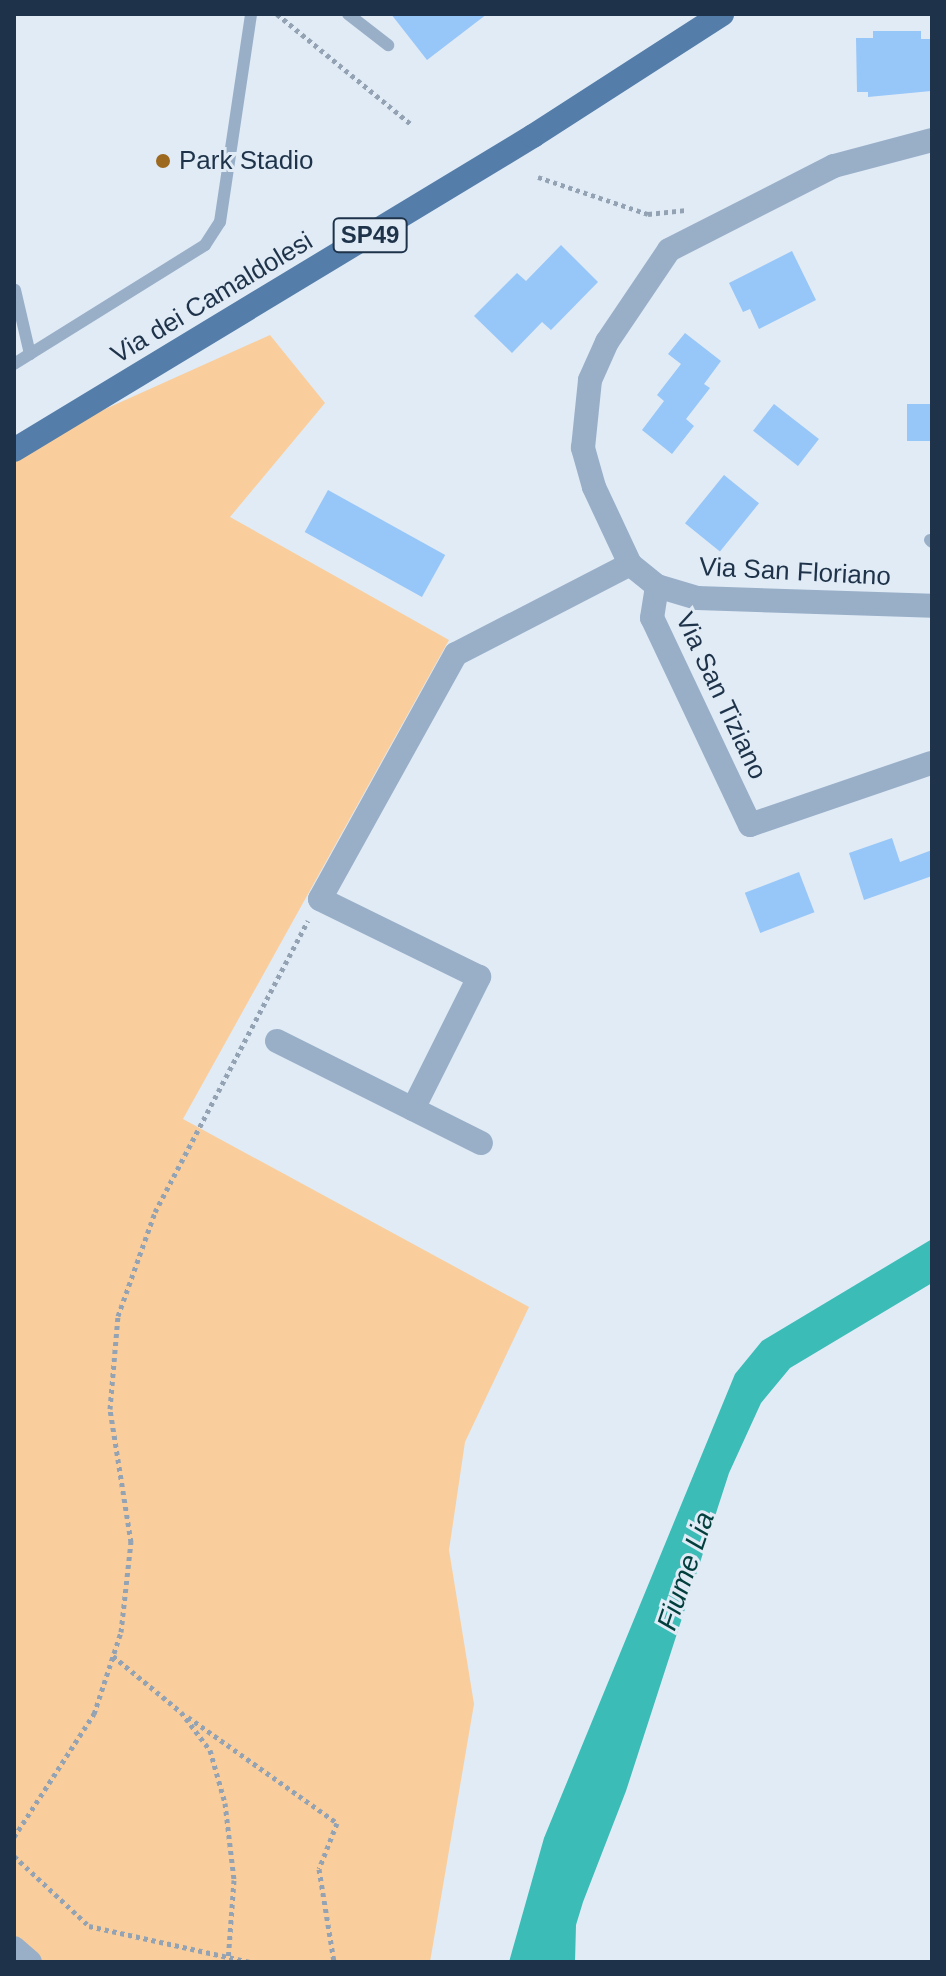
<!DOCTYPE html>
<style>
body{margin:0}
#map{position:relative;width:946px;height:1976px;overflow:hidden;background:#e0ebf6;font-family:Arial,sans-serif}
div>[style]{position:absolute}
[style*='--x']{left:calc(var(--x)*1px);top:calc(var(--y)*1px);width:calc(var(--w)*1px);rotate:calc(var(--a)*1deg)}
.green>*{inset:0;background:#f9ce9c}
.water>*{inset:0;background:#3bbcb7}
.building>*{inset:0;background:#97c6f8;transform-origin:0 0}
.path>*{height:5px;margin-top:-2.5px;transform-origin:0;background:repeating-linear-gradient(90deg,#94a3b3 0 4px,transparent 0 8px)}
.service>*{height:12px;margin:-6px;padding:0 6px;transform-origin:6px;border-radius:6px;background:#99afc8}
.minor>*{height:24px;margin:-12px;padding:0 12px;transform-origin:12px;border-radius:12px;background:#99afc8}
.primary>*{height:24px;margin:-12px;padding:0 12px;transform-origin:12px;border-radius:12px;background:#547da9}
.dots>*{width:22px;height:22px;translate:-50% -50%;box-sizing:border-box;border:4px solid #e0ebf6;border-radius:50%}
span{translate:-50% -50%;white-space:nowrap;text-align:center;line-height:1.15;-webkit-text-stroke:6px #e0ebf6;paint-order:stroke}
.shield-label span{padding:2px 6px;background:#e0ebf6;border:2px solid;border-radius:6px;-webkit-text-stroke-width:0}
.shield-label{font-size:24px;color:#1e3349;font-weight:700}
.poi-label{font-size:26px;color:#1e3349}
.left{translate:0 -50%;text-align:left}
.street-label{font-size:26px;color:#1e3349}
.water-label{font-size:28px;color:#023e3c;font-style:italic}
.frame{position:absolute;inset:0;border:16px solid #1e3349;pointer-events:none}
</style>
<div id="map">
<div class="green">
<i style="clip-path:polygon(270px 335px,325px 403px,230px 517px,449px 640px,183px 1119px,529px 1307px,465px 1442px,449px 1550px,474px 1704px,430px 1962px,30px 1962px,14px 1948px,14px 450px)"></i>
</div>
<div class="water">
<i style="clip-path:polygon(932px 1239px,932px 1283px,790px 1368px,761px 1403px,729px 1473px,626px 1791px,583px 1902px,576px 1925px,575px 1962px,509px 1962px,544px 1838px,735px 1374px,762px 1341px)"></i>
</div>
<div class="building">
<i style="clip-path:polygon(391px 14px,487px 14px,427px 60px)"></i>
<i style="clip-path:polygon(873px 31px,921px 31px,921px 39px,930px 39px,931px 91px,868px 97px,868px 92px,857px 92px,856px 38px,873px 38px)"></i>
<i style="clip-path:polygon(561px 245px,598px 282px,551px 330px,542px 322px,512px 353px,474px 316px,517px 273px,526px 281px)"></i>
<i style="clip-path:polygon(792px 251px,816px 300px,759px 329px,750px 309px,743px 312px,729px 283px)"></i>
<i style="clip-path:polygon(685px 333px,721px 361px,704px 384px,710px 388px,686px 419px,694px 426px,672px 454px,642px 430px,664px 401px,657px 395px,681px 364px,668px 354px)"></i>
<i style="left:774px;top:404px;width:57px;height:34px;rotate:38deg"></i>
<i style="left:907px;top:404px;width:25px;height:37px"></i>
<i style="left:724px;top:475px;width:45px;height:62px;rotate:39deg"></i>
<i style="left:328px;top:490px;width:134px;height:48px;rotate:29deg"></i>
<i style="clip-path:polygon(892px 838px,900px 862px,932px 850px,932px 876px,864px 900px,849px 853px)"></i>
<i style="left:799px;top:872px;width:43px;height:58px;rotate:69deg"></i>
</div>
<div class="path">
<i style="--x:277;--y:14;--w:175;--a:39.4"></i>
<i style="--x:538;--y:177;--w:116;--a:18.6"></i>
<i style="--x:648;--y:214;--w:37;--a:-6"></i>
<i style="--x:113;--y:1656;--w:88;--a:39.5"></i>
<i style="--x:181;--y:1712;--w:48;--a:52.7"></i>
<i style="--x:210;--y:1750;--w:55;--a:74.2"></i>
<i style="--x:225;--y:1803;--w:78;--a:83.3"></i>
<i style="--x:234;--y:1880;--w:82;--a:94.2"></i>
<i style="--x:188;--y:1717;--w:183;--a:35.4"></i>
<i style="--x:337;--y:1823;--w:49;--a:111.4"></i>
<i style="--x:319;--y:1869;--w:94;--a:80.8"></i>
<i style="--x:14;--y:1837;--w:147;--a:-57"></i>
<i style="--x:94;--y:1714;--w:86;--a:-71.8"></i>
<i style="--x:121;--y:1632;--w:91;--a:-83.7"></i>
<i style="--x:131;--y:1542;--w:135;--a:-99"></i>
<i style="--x:110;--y:1409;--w:93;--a:-85.1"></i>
<i style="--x:118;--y:1316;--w:110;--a:-70.4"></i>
<i style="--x:155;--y:1212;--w:329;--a:-62.3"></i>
<i style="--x:14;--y:1856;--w:103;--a:43"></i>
<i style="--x:89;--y:1926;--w:165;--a:12.6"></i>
</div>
<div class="service">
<i style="--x:348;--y:14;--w:51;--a:37.8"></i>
<i style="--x:30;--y:354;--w:206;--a:-31.9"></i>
<i style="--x:205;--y:245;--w:27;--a:-57"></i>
<i style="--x:220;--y:222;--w:210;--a:-81.5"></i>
<i style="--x:14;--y:364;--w:19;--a:-32"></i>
<i style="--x:30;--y:354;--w:66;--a:-103.2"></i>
<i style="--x:930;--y:540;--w:3;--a:45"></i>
</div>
<div class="minor">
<i style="--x:657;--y:586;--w:42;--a:16.7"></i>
<i style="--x:697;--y:598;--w:235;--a:1.9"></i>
<i style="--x:931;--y:763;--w:191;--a:161.1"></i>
<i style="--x:750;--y:825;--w:229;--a:-115.3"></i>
<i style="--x:652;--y:618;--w:32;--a:-81"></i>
<i style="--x:657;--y:586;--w:35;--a:-141"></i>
<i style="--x:630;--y:564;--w:85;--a:-115.1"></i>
<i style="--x:594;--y:487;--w:41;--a:-105.8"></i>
<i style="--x:583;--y:448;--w:68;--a:-84.1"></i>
<i style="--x:590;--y:380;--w:42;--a:-65.9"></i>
<i style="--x:607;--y:342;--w:111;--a:-56"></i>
<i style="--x:669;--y:250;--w:185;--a:-27"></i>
<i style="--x:834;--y:166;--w:101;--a:-14.9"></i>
<i style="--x:277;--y:1041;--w:228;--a:26.6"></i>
<i style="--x:413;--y:1109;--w:148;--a:-63.4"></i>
<i style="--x:479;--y:977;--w:177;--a:-153.9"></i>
<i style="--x:320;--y:899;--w:280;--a:-61"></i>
<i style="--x:456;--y:654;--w:196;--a:-27.3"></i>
<i style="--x:14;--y:1948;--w:21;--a:41"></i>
</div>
<div class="primary">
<i style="--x:14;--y:450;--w:607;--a:-31.17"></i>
<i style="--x:533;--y:136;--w:225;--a:-32.8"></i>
</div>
<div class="dots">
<i style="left:163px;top:161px;background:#9c691f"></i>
</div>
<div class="shield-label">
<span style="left:370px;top:235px">SP49</span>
</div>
<div class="poi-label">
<span class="left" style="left:179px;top:161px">Park Stadio</span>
</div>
<div class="street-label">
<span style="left:212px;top:298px;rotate:-31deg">Via dei Camaldolesi</span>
<span style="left:795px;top:572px;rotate:3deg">Via San Floriano</span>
<span style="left:721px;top:696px;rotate:65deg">Via San Tiziano</span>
</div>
<div class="water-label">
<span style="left:686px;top:1571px;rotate:-71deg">Fiume Lia</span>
</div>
<div class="frame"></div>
</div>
